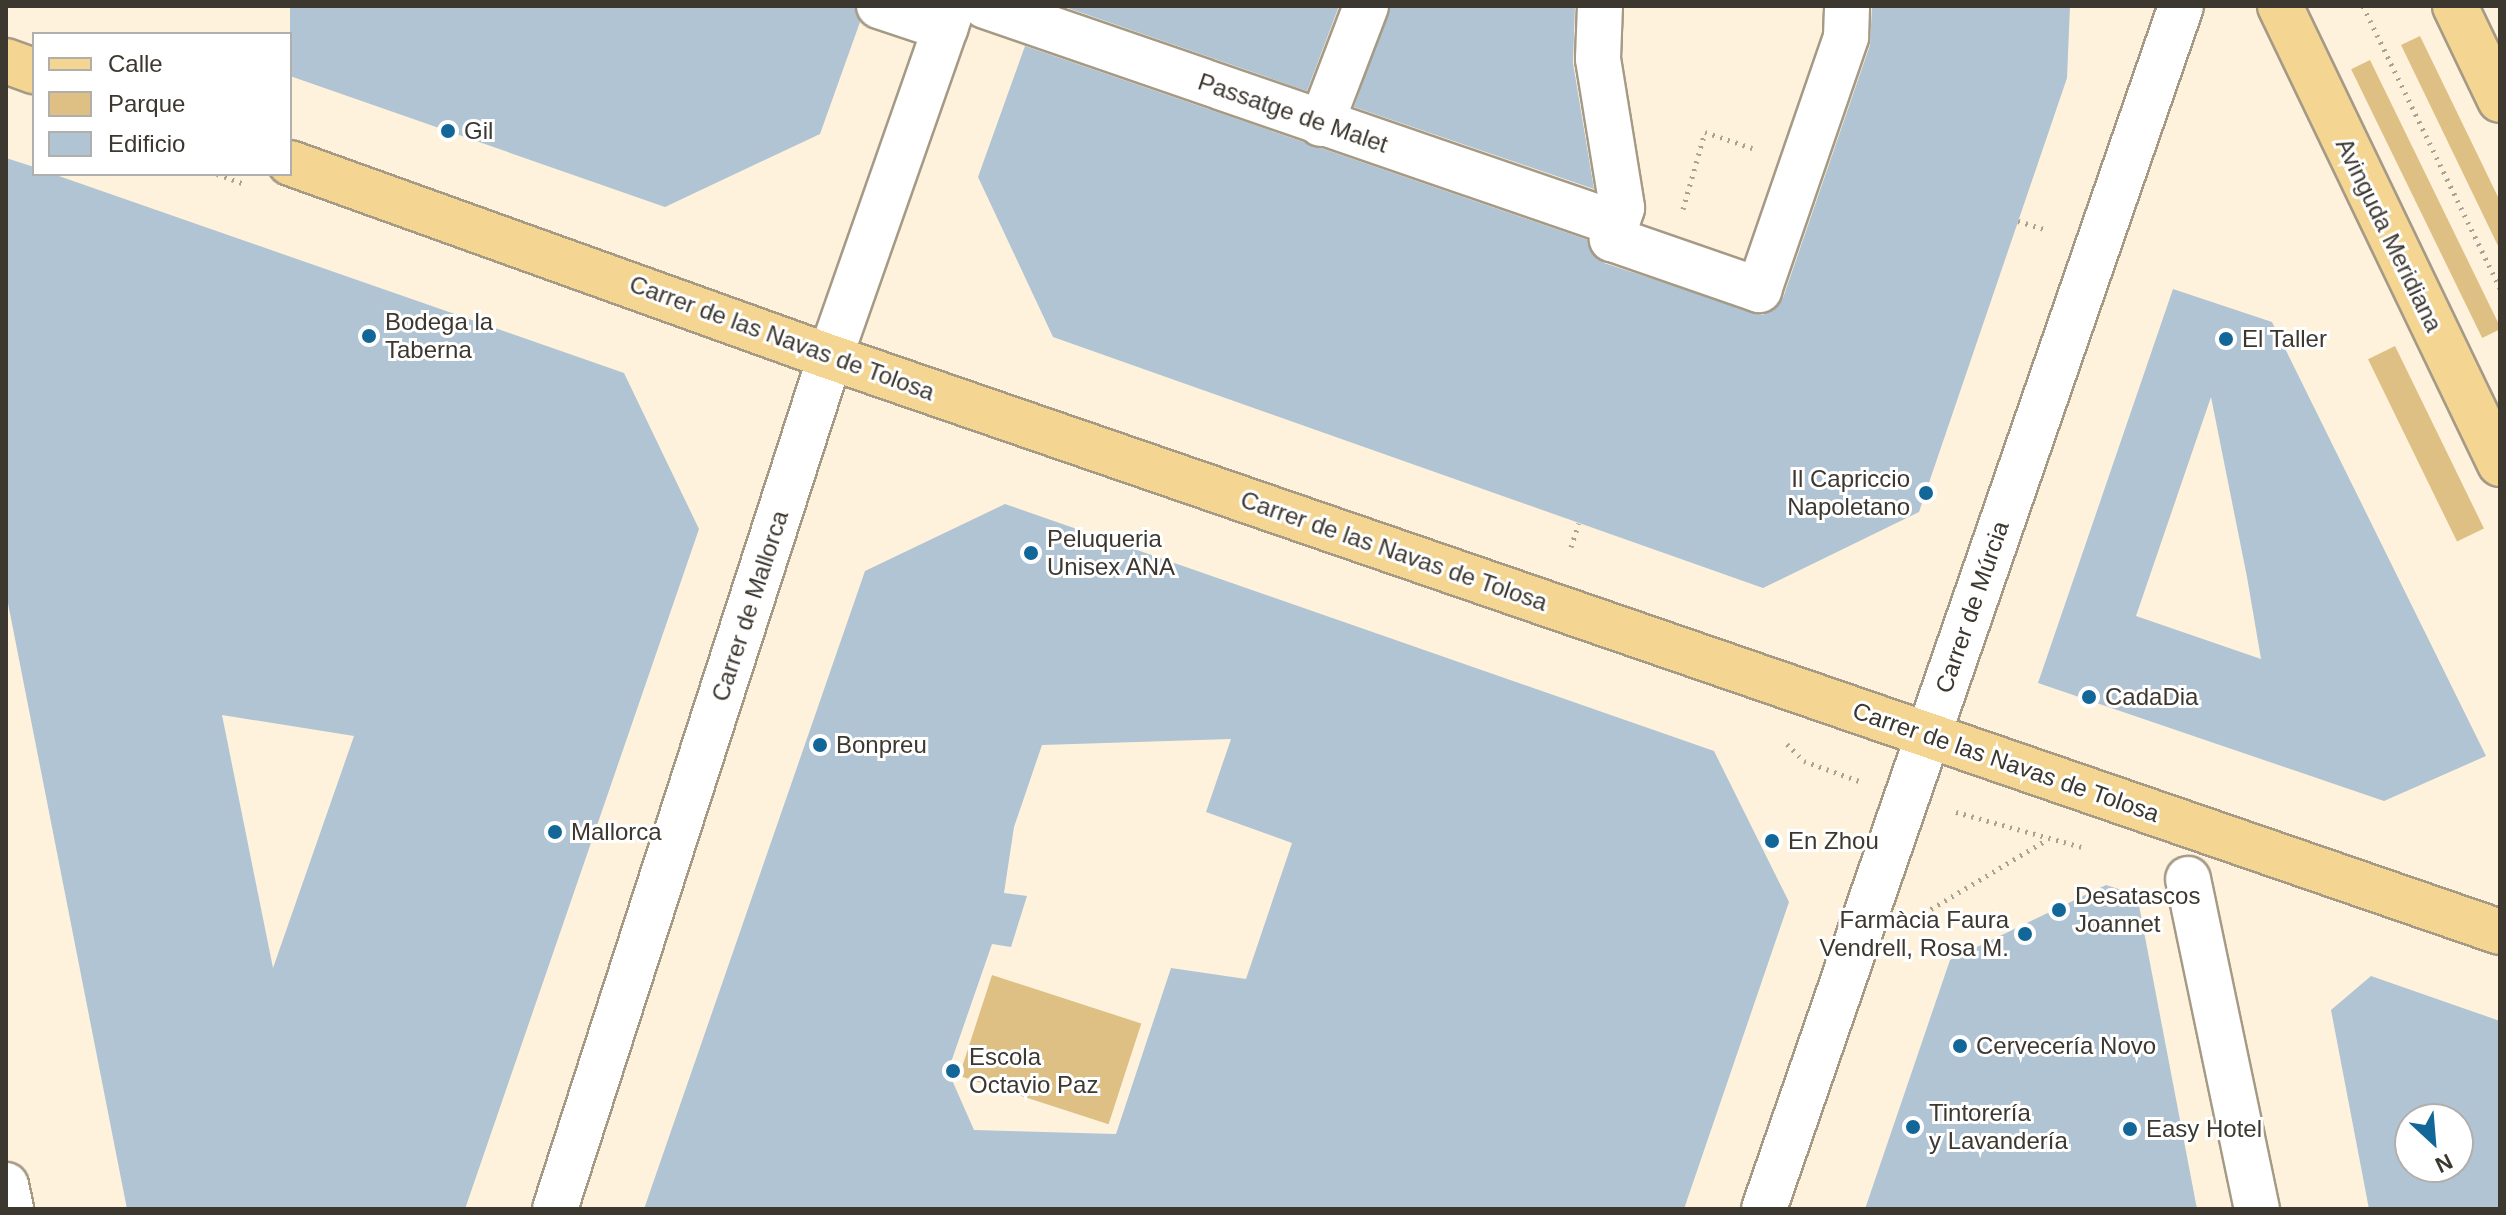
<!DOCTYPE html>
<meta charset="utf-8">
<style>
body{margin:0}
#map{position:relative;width:2506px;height:1215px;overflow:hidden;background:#fef2dc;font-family:Arial,sans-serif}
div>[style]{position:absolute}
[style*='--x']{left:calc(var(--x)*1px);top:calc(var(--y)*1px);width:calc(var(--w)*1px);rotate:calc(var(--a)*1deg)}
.green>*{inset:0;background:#dec085;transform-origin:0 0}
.building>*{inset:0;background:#b0c4d4}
.path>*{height:5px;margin-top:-2.5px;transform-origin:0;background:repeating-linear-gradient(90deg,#aaa191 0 2px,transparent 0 8px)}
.roads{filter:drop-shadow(2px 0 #a59a86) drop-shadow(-2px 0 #a59a86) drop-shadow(0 2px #a59a86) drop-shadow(0 -2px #a59a86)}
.minor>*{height:44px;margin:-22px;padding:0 22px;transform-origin:22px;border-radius:22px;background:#fff}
.major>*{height:44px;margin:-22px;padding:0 22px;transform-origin:22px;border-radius:22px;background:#f4d692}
.dots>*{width:22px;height:22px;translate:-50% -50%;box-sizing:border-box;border:4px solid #fff;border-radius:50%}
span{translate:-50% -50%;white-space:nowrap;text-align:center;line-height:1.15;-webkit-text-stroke:6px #fff;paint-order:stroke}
.street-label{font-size:24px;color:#3c372f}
.poi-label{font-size:24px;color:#3c372f}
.left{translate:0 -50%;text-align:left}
.right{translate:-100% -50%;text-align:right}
.frame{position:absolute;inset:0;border:8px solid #3c372f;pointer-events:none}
.legend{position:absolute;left:32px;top:32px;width:260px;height:144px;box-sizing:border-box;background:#fff;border:2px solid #b1afac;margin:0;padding:10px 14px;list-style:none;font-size:24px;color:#3c372f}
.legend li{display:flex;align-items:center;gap:16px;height:40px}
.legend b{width:40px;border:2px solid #b1afac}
.north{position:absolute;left:2394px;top:1103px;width:80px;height:80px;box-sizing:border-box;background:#fff;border:2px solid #b1afac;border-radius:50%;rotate:154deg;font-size:22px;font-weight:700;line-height:32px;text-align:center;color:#3c372f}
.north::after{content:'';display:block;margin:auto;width:28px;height:36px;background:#136698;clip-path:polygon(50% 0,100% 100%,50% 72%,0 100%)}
</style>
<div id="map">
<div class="green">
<i style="clip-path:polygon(2420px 36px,2500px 201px,2500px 250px,2401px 45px)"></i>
<i style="left:2370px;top:60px;width:299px;height:21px;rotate:64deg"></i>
<i style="left:2395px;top:346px;width:203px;height:30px;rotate:64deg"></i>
<i style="left:992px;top:975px;width:157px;height:106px;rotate:18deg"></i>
</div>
<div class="building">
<i style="clip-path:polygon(290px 6px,855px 6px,860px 22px,820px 134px,665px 207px,290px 76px)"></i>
<i style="clip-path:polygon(1062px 6px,1339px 6px,1307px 91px)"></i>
<i style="clip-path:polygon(1390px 6px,1575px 6px,1573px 63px,1594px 189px,1354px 107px)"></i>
<i style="clip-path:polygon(1872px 6px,2070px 6px,2067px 78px,1919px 512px,1763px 588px,1053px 337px,978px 177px,1025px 46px,1588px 240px,1593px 255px,1604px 263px,1763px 315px,1783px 298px,1870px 45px)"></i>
<i style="clip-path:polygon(evenodd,6px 158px,34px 167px,34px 174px,53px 174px,624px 373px,699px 529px,465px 1209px,127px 1209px,6px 593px,6px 158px,222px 715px,354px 736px,273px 968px,222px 715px)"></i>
<i style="clip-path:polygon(evenodd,2173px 289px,2272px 322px,2486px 756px,2384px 801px,2038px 683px,2173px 289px,2211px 397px,2247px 577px,2261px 659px,2136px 616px,2211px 397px)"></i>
<i style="clip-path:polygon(evenodd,1005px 504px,1714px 751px,1789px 902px,1684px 1209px,644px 1209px,865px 571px,1005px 504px,1231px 739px,1206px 812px,1292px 843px,1246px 979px,1171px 968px,1116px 1134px,974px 1130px,948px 1071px,992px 944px,1011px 947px,1027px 896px,1004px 893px,1014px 827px,1042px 745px,1231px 739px)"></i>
<i style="clip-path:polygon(2106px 885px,2137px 895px,2197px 1209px,1865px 1209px,1950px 960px)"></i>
<i style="clip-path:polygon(evenodd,2371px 976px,2500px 1021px,2500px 1209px,2369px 1209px,2331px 1010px,2371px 976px,2410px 1119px,2458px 1119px,2458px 1167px,2410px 1167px,2410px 1119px)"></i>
</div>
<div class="path">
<i style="--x:2363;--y:6;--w:314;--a:64.1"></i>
<i style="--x:217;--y:174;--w:27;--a:20"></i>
<i style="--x:1683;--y:209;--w:80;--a:-74.1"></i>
<i style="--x:1705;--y:132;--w:50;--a:18.8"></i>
<i style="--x:2018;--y:221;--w:28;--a:17"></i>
<i style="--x:1571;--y:547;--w:25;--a:-72"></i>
<i style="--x:1787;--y:744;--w:24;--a:45"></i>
<i style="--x:1804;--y:761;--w:59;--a:20"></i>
<i style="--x:1956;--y:812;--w:130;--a:15.6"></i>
<i style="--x:1924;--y:913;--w:144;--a:-30.8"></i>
</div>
<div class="roads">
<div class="minor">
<i style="--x:879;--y:6;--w:70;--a:18.4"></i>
<i style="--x:985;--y:6;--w:651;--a:19.02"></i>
<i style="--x:1600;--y:6;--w:53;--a:92.2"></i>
<i style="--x:1598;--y:59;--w:151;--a:80.8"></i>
<i style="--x:1622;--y:208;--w:33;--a:108"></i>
<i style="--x:1612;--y:239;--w:156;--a:19.1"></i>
<i style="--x:1759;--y:290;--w:268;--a:-71"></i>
<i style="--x:1846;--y:37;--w:31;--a:-88"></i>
<i style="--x:1321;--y:124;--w:126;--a:-69.1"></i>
<i style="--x:2188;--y:879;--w:337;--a:78.2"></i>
<i style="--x:6;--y:1185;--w:25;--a:78"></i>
<i style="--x:555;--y:1209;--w:895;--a:-72.11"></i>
<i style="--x:830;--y:357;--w:372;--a:-70.7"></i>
<i style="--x:1764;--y:1209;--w:1273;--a:-70.88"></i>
</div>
<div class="major">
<i style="--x:2280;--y:6;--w:508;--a:64.34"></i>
<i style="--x:2455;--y:6;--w:104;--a:64.4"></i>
<i style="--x:6;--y:61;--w:30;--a:20"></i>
<i style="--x:290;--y:163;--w:574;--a:19.76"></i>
<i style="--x:830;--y:357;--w:1766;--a:19"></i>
</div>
</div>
<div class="dots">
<i style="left:448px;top:131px;background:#136698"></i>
<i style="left:369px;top:336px;background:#136698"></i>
<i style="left:2226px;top:339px;background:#136698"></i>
<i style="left:1926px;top:493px;background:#136698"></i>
<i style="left:1031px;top:553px;background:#136698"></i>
<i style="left:2089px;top:697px;background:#136698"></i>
<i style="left:820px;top:745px;background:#136698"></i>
<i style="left:555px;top:832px;background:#136698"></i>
<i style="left:1772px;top:841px;background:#136698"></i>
<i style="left:2059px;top:910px;background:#136698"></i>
<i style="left:2025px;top:934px;background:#136698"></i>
<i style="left:1960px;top:1046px;background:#136698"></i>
<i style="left:953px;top:1071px;background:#136698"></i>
<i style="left:1913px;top:1127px;background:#136698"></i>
<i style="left:2130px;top:1129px;background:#136698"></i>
</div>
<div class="street-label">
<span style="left:1293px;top:113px;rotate:19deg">Passatge de Malet</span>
<span style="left:2389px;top:235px;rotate:64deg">Avinguda Meridiana</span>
<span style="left:782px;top:338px;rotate:20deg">Carrer de las Navas de Tolosa</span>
<span style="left:1394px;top:551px;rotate:19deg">Carrer de las Navas de Tolosa</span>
<span style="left:750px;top:606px;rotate:-72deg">Carrer de Mallorca</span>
<span style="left:1972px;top:607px;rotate:-71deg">Carrer de Múrcia</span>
<span style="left:2006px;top:762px;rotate:19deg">Carrer de las Navas de Tolosa</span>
</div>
<div class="poi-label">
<span class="left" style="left:464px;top:131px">Gil</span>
<span class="left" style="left:385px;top:336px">Bodega la<br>Taberna</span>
<span class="left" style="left:2242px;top:339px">El Taller</span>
<span class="right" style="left:1910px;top:493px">Il Capriccio<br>Napoletano</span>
<span class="left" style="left:1047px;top:553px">Peluqueria<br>Unisex ANA</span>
<span class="left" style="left:2105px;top:697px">CadaDia</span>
<span class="left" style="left:836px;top:745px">Bonpreu</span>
<span class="left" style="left:571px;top:832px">Mallorca</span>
<span class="left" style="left:1788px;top:841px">En Zhou</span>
<span class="left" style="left:2075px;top:910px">Desatascos<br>Joannet</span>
<span class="right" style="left:2009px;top:934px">Farmàcia Faura<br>Vendrell, Rosa M.</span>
<span class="left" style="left:1976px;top:1046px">Cervecería Novo</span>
<span class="left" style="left:969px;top:1071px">Escola<br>Octavio Paz</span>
<span class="left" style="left:1929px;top:1127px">Tintorería<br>y Lavandería</span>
<span class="left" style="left:2146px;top:1129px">Easy Hotel</span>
</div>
<div class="frame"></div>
<ul class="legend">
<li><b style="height:10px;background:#f4d692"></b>Calle</li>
<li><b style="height:22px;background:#dec085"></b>Parque</li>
<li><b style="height:22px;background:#b0c4d4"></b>Edificio</li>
</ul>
<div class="north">N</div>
</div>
